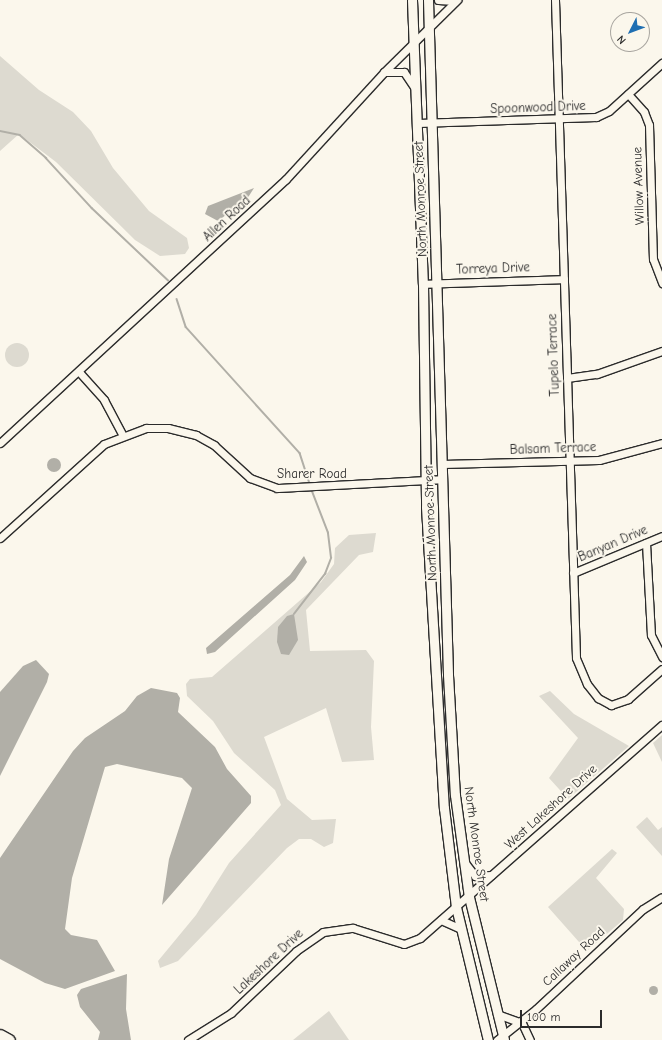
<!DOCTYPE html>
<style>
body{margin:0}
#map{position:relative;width:662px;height:1040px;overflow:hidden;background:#fbf7ec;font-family:"Comic Neue",sans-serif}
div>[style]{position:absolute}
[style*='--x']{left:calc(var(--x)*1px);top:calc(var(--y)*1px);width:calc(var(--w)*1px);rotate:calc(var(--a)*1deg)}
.green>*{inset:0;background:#dddad0}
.round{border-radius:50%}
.water>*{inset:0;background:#b1afa7}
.stream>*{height:1.5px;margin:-0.75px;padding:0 0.75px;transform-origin:0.75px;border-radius:0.75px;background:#b1afa7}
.roads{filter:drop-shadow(1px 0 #2b2b2b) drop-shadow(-1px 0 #2b2b2b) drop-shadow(0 1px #2b2b2b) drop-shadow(0 -1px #2b2b2b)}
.minor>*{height:7px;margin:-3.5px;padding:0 3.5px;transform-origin:3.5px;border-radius:3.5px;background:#fbf7ec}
.major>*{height:9px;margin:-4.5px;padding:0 4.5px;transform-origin:4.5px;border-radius:4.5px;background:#fbf7ec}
.highway>*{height:11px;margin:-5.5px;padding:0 5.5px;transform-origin:5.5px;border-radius:5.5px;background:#fbf7ec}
span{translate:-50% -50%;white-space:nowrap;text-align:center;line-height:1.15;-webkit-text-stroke:4px #fbf7ec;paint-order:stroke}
.street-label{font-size:13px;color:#2b2b2b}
.north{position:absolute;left:610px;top:12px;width:40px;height:40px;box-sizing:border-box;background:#fbf7ec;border:1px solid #a8a59f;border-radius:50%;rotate:228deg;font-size:11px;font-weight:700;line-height:16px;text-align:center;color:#2b2b2b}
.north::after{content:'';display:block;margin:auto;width:14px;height:18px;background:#1f6fb2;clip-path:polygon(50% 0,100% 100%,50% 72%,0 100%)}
.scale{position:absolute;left:520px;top:1010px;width:82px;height:18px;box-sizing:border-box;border:2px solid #2b2b2b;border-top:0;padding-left:5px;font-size:12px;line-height:14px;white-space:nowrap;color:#2b2b2b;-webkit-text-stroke:3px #fbf7ec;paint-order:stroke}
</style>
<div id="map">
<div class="green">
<i style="clip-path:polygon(0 56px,39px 90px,73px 112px,91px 131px,113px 168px,149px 211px,187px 238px,189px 248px,185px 254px,160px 256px,135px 240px,56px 162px,19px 134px,0 151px)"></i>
<i class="round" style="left:5px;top:343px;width:24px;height:24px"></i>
<i style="clip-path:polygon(376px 533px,373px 552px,359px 555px,306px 610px,310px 651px,366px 650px,374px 661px,371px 727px,374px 760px,342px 762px,326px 708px,264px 737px,287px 799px,312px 820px,336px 819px,333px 843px,324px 847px,311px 839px,299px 839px,287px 848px,178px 961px,160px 968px,158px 961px,196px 915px,229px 863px,281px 805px,275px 790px,234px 753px,213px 721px,187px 696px,186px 684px,190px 679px,212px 677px,321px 582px,334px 564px,335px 548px,349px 535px)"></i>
<i style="clip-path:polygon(550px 691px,574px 714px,629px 746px,568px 799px,549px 778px,578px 738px,539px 696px)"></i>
<i style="clip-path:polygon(662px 735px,662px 762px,653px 743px)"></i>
<i style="clip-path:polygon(647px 817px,658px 830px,662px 827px,662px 856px,636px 827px)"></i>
<i style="clip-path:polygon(612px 849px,617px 853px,596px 878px,624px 909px,623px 920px,587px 951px,548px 907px)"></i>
<i style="clip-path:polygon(329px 1011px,349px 1040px,293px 1040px)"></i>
</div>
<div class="water">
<i style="clip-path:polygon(254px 188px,247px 199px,218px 221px,205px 214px,208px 206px)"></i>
<i class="round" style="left:47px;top:458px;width:14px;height:14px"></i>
<i style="clip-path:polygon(304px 556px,307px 562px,295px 580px,215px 652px,207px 654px,206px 648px,290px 575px)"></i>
<i style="clip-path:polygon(294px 614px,298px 640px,289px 655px,281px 654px,277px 642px,278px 627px,287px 616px)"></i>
<i style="clip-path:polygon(36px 660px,49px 674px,47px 682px,0 776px,0 692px,23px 666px)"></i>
<i style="clip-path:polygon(151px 688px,177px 693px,180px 698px,178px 712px,215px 747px,227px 769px,251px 796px,251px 803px,162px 905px,169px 859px,192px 788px,182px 778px,117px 764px,105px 767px,72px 878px,65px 929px,71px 935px,97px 940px,115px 971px,65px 989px,45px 983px,0 959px,0 858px,73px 751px,85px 738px,125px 711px,137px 696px)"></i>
<i style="clip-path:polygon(127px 974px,126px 1009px,131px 1040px,98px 1040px,100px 1032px,80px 1007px,77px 995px,81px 989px)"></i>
<i class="round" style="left:648.5px;top:985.5px;width:9px;height:9px"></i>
</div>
<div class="stream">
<i style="--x:0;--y:131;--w:20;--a:11"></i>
<i style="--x:20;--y:135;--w:35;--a:41"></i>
<i style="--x:46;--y:158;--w:68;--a:47.4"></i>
<i style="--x:92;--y:208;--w:105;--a:43.5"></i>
<i style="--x:177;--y:299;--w:29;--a:72"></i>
<i style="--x:186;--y:327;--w:170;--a:47.9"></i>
<i style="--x:300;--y:453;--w:33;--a:72"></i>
<i style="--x:294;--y:614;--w:51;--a:-52.2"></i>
<i style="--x:325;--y:574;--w:17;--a:-69"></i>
<i style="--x:331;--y:558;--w:25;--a:-97"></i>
<i style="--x:328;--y:533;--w:47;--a:-111.1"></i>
</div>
<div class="roads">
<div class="minor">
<i style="--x:438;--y:0;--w:17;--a:3"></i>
<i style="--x:555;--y:0;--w:658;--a:88.17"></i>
<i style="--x:576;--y:658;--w:28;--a:67"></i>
<i style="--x:587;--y:684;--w:18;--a:52"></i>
<i style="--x:598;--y:698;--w:15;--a:28"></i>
<i style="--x:611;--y:705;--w:18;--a:-19"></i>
<i style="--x:628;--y:699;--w:45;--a:-41.4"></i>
<i style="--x:384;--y:72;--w:20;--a:0"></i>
<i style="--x:404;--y:72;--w:18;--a:56"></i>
<i style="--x:628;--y:94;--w:24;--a:48"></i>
<i style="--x:644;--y:112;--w:14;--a:69"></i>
<i style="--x:649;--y:125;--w:134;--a:88.3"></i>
<i style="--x:653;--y:259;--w:26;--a:69"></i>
<i style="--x:418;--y:123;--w:178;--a:-1.9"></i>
<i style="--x:596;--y:117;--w:14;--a:-25"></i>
<i style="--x:609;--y:111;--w:72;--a:-42.2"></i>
<i style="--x:423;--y:284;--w:141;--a:-2"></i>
<i style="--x:80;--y:373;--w:36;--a:48"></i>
<i style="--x:104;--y:400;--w:38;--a:62"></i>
<i style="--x:567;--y:378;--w:30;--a:-8"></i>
<i style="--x:597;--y:374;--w:69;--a:-19.5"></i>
<i style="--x:0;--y:443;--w:389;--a:-42.7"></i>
<i style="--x:286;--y:179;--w:145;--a:-47.5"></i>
<i style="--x:384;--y:72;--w:103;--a:-44.6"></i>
<i style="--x:442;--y:464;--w:157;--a:-1.5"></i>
<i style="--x:599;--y:460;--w:65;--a:-15.1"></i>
<i style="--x:0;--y:538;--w:140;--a:-42.1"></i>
<i style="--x:104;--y:444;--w:45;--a:-20.9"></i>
<i style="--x:146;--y:428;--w:22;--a:0"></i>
<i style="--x:168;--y:428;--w:29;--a:14"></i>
<i style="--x:196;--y:435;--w:21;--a:29"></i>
<i style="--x:214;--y:445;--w:49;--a:42.5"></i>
<i style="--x:250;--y:478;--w:29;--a:20"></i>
<i style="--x:277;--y:488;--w:165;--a:-3.1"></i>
<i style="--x:646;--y:543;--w:92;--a:86.9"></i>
<i style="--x:651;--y:635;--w:25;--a:63"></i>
<i style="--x:573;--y:573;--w:96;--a:-22.6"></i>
<i style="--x:466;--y:864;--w:15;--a:53"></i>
<i style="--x:475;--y:876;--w:16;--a:-4"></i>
<i style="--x:441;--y:920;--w:22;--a:24"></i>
<i style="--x:497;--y:1014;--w:23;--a:20"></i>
<i style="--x:521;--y:1021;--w:21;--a:65"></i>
<i style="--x:188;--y:1040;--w:51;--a:-32.1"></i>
<i style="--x:231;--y:1013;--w:90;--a:-43.6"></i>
<i style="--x:296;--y:951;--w:33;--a:-35"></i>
<i style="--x:323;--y:932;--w:30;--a:-8"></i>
<i style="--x:353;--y:928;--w:53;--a:17.4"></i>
<i style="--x:404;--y:944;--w:17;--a:-21"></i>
<i style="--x:420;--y:938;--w:322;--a:-41.4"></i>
<i style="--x:497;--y:1040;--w:50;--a:-38.5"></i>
<i style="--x:536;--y:1009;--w:146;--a:-43.1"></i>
<i style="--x:643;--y:909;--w:22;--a:-32"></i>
</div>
<div class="major">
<i style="--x:412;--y:0;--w:284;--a:87.8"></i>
<i style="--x:423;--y:284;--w:223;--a:89.2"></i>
<i style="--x:426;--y:507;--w:302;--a:86.6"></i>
<i style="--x:444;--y:808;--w:100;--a:83.1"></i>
<i style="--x:456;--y:907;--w:137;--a:76.5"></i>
<i style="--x:428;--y:0;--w:675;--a:88.3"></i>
<i style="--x:448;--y:675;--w:120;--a:86.7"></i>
<i style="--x:455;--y:795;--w:103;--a:82.2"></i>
<i style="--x:469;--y:897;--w:147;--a:76.2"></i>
</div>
<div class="highway">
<i style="--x:0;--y:1035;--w:10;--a:29"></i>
</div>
</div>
<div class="street-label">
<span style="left:538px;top:108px;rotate:-2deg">Spoonwood Drive</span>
<span style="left:639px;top:186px;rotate:-92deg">Willow Avenue</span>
<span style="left:421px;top:199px;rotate:-92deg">North Monroe Street</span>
<span style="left:227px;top:219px;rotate:-43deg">Allen Road</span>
<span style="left:493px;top:269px;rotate:-2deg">Torreya Drive</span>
<span style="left:554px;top:355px;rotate:-92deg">Tupelo Terrace</span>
<span style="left:553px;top:449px;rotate:-2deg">Balsam Terrace</span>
<span style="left:312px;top:474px">Sharer Road</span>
<span style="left:431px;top:523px;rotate:-92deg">North Monroe Street</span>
<span style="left:613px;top:544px;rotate:-23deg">Banyan Drive</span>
<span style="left:551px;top:807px;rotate:-42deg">West Lakeshore Drive</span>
<span style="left:476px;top:844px;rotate:82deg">North Monroe Street</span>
<span style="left:574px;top:957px;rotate:-43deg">Callaway Road</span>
<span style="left:269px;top:962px;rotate:-43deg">Lakeshore Drive</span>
</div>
<div class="north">N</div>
<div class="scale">100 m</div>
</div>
